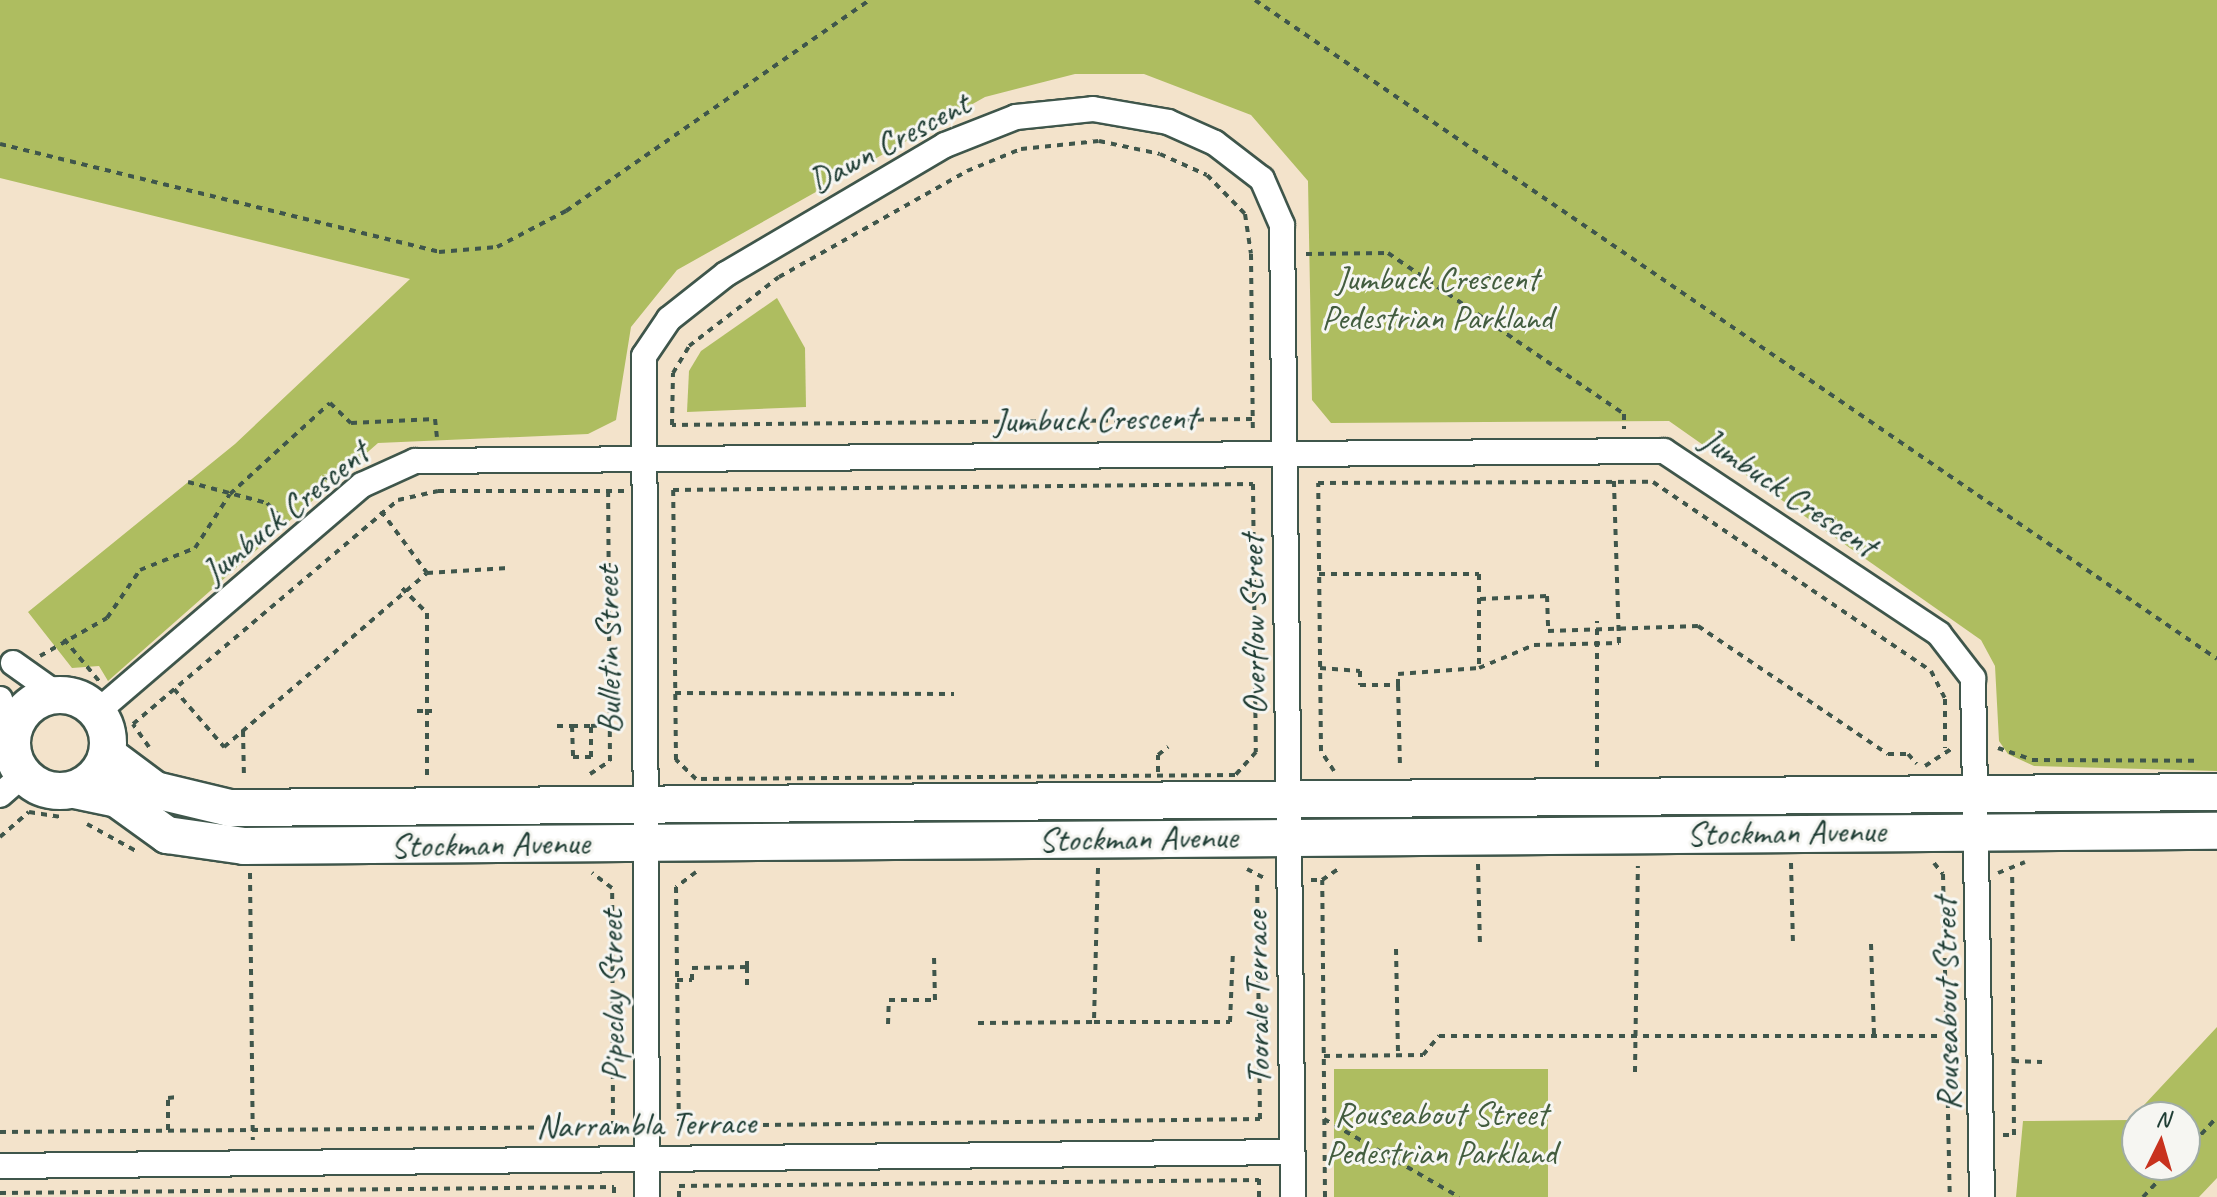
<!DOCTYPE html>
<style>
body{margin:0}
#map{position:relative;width:2217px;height:1197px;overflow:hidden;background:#f3e3cb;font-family:Caveat,sans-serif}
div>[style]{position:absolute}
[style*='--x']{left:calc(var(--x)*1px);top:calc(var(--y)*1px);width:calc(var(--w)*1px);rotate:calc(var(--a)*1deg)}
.green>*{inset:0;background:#aebd60;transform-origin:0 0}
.path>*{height:4px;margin-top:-2px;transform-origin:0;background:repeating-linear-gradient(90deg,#3f564b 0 6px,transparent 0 12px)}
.roads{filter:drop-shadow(2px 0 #3f564b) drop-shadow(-2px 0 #3f564b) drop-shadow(0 2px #3f564b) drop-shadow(0 -2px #3f564b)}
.street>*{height:24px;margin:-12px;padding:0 12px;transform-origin:12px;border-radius:12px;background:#fff}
.secondary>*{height:36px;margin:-18px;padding:0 18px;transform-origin:18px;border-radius:18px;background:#fff}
.secondary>.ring{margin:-18px;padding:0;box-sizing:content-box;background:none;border:36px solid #fff;border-radius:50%}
span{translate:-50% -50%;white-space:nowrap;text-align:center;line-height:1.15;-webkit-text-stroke:6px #f6f6f2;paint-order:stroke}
.street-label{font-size:34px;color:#1f3d34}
.park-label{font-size:34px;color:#435d3f}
.north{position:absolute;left:2121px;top:1101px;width:80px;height:80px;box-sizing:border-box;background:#f6f6f2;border:2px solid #a0aca6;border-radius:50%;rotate:5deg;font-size:22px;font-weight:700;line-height:32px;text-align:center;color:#1f3d34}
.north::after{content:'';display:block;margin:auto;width:28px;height:36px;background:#c8321e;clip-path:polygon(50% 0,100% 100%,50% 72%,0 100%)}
</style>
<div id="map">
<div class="green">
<i style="clip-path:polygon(0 0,2217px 0,2217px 771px,2034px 766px,2008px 754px,1999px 741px,1995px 666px,1981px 640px,1669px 421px,1331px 423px,1312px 400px,1308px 181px,1251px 115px,1144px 74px,1075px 74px,985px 97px,677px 270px,631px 327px,616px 420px,588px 434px,378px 443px,108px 681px,99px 666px,72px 668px,28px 612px,235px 444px,410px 279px,0 178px)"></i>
<i style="clip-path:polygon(777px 298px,805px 348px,806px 407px,687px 412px,689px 371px,701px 351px)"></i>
<i style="clip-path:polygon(evenodd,2217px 1027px,2217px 1178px,2199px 1197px,2016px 1197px,2023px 1121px,2130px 1120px,2217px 1027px,2137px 1117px,2185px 1117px,2185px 1165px,2137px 1165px,2137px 1117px)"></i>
<i style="left:1548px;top:1069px;width:128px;height:214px;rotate:90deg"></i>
</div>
<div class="path">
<i style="--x:1255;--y:0;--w:1166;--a:34.41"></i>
<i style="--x:0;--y:144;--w:452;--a:13.8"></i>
<i style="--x:439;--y:252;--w:58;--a:-4.9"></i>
<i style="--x:497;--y:247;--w:78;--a:-27.6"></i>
<i style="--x:566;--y:211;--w:370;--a:-34.8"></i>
<i style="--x:1306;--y:254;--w:82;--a:-0.7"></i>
<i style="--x:1388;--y:253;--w:286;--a:34.3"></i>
<i style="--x:1624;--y:414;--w:15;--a:90"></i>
<i style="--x:1252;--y:419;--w:580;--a:179.41"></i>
<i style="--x:672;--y:425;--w:52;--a:-88.9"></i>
<i style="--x:673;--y:373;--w:31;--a:-59"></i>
<i style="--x:689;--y:346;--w:113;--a:-37.5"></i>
<i style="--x:779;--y:277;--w:216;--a:-29.4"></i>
<i style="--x:967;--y:171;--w:58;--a:-22.2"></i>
<i style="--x:1021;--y:149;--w:78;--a:-5.9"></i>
<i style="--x:1099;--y:141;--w:62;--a:12"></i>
<i style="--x:1160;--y:154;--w:51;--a:24.1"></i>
<i style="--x:1207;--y:175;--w:54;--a:45.7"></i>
<i style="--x:1245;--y:214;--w:40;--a:81.5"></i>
<i style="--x:1251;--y:254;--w:177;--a:89.4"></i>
<i style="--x:188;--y:482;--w:82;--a:14.9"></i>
<i style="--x:267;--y:503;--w:26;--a:47"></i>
<i style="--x:1253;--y:484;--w:268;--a:89.4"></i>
<i style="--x:1256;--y:752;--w:31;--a:132"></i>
<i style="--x:1235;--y:775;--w:539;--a:179.57"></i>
<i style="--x:696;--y:779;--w:28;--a:-136"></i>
<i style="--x:676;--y:760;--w:270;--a:-90.6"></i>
<i style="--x:673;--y:490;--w:580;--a:-0.59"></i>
<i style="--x:381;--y:511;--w:77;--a:53.4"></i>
<i style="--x:1319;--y:574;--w:160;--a:0"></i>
<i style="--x:1479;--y:574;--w:94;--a:90"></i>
<i style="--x:1479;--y:668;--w:60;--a:-22.7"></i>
<i style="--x:1534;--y:645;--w:85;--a:-1.3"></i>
<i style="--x:1619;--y:643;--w:163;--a:-91.8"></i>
<i style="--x:402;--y:588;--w:35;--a:45"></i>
<i style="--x:427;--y:613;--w:166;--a:90"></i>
<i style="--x:1480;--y:599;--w:67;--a:-2.6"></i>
<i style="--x:1547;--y:596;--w:35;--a:88"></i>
<i style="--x:1548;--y:631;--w:150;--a:-1.9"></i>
<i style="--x:1698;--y:626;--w:229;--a:34"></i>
<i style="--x:1888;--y:754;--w:20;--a:0"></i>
<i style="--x:1908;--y:754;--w:13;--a:48"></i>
<i style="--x:64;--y:639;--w:55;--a:50.2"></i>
<i style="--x:40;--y:656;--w:77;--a:-29.6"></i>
<i style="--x:107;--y:618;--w:58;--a:-55.5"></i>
<i style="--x:140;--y:570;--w:59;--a:-21.8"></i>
<i style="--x:195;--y:548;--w:64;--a:-57.1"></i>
<i style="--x:230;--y:494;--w:135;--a:-42.3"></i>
<i style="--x:330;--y:403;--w:29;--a:44"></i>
<i style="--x:351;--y:423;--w:84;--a:-2.7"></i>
<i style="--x:435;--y:419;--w:18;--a:84"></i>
<i style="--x:1320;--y:668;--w:40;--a:4.3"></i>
<i style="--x:1360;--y:671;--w:14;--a:90"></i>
<i style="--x:1360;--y:685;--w:38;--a:0"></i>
<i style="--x:1398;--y:685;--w:84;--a:88.6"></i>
<i style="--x:1398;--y:685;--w:11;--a:-90"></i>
<i style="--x:1398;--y:674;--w:81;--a:-4.2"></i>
<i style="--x:174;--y:689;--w:77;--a:49.2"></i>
<i style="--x:224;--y:747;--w:267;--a:-40.6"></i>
<i style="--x:427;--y:573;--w:81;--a:-3.5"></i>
<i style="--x:675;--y:693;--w:279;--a:0.2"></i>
<i style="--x:417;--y:711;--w:15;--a:0"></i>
<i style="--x:557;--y:726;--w:15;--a:0"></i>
<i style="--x:572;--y:726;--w:31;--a:88"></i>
<i style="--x:573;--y:757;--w:18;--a:0"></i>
<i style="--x:591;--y:757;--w:31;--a:-90"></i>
<i style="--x:591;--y:726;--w:18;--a:-3"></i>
<i style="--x:572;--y:726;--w:18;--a:0"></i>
<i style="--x:243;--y:731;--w:47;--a:88.8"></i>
<i style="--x:149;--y:747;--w:28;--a:-125"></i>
<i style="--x:133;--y:724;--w:347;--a:-40.2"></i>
<i style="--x:398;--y:500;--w:41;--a:-12.7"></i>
<i style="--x:438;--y:491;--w:186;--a:0"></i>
<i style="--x:1998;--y:748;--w:36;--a:19"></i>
<i style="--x:2032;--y:760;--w:167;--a:0.3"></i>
<i style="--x:1925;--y:766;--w:33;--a:-33"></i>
<i style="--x:1597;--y:767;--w:146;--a:-90"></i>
<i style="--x:1334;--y:771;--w:24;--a:-123"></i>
<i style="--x:1321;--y:751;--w:268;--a:-90.6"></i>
<i style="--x:1318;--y:483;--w:335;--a:-0.2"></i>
<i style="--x:1653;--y:482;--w:336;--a:34.2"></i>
<i style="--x:1931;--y:671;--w:31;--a:63"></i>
<i style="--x:1945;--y:699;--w:49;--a:90"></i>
<i style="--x:1158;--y:772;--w:17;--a:-90"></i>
<i style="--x:1158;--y:755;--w:13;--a:-39"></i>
<i style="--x:590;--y:774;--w:24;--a:-33"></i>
<i style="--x:610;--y:761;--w:270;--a:-90.4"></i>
<i style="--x:87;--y:824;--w:56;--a:28.9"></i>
<i style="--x:0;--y:837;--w:38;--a:-41"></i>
<i style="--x:29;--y:812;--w:31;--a:9"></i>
<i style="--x:1791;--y:863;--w:82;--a:88.6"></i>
<i style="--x:1934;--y:863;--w:14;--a:51"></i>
<i style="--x:1943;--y:874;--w:323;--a:88.8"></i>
<i style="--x:1478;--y:864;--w:84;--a:88.6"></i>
<i style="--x:1098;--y:868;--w:154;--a:91.5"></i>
<i style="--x:1094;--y:1022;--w:136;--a:0"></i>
<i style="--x:1230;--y:1022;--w:71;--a:-87.6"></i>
<i style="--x:1247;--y:869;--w:21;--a:28"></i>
<i style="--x:696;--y:872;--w:25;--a:143"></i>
<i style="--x:676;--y:887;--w:239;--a:89.3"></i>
<i style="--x:679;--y:1126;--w:581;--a:-0.69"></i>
<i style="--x:1260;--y:1119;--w:240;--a:-90.7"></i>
<i style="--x:250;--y:873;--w:267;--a:89.4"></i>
<i style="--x:1998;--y:873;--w:29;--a:-22"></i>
<i style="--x:1311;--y:880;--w:11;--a:0"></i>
<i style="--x:1871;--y:944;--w:92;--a:88.1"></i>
<i style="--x:1396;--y:949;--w:106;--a:88.9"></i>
<i style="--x:747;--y:967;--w:22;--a:90"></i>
<i style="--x:677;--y:980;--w:15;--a:0"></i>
<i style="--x:692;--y:980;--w:12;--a:-90"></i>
<i style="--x:692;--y:968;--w:55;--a:-1"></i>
<i style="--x:747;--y:967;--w:7;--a:-90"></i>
<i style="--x:978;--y:1023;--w:116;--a:-0.5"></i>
<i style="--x:888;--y:1024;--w:24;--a:-88"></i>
<i style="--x:889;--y:1000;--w:46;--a:0"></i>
<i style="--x:935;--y:1000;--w:43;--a:-91.3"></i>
<i style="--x:1324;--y:1056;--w:99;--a:-0.6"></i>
<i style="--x:1423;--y:1055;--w:25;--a:-50"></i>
<i style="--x:1439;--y:1036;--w:508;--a:0"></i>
<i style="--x:2013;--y:1061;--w:29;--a:2"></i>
<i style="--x:1635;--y:1072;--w:206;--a:-89.2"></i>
<i style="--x:1324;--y:1119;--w:156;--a:30"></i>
<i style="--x:168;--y:1130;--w:32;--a:-90"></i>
<i style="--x:168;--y:1098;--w:9;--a:-6"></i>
<i style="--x:0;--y:1132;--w:613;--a:-0.47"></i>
<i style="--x:613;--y:1127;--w:239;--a:-90.2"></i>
<i style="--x:612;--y:888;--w:25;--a:-143"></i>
<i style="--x:2003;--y:1135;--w:11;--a:0"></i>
<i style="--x:2014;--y:1135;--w:263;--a:-90.4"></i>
<i style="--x:2185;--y:1152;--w:47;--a:-47.6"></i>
<i style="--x:1259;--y:1179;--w:18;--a:90"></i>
<i style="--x:0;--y:1193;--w:614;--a:-0.56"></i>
<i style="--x:614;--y:1187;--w:10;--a:90"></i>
<i style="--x:679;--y:1197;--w:11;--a:-90"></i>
<i style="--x:679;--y:1186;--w:580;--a:-0.59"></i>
<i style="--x:1325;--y:1197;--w:317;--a:-90.5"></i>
<i style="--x:1322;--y:880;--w:23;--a:-34"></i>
<i style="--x:2143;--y:1197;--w:44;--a:-46.8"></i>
</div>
<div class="roads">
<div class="street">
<i style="--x:13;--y:663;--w:55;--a:35.4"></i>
<i style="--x:0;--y:699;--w:38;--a:72"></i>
<i style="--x:97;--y:712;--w:349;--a:-40.6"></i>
<i style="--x:362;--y:485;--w:58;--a:-24.4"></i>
<i style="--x:415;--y:461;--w:1249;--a:-0.46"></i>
<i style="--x:1664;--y:451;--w:330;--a:33.6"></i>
<i style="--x:1939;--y:634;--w:56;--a:52.3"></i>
<i style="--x:1973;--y:678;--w:519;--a:89.01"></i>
<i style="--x:0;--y:795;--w:30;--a:-41"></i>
<i style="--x:0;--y:1166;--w:1292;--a:-0.62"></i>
<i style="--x:647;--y:1197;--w:841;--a:-90.2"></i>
<i style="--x:644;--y:356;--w:45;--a:-56"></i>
<i style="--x:669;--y:319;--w:73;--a:-38.3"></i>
<i style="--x:726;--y:274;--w:254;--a:-30.5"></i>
<i style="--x:945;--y:145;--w:76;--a:-21.5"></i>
<i style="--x:1016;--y:117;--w:77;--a:-5.9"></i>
<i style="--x:1093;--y:109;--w:76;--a:9.8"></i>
<i style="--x:1168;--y:122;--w:51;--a:24.1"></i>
<i style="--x:1215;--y:143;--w:59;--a:37.5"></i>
<i style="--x:1262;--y:179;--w:50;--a:66.5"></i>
<i style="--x:1282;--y:225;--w:972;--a:89.35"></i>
</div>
<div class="secondary">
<i class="ring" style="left:12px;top:695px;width:60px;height:60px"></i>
<i style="--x:108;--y:755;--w:59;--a:36.7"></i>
<i style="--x:155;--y:790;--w:77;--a:13.5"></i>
<i style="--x:230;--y:808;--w:1987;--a:-0.46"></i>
<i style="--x:74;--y:790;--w:44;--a:11.8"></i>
<i style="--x:117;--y:799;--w:62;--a:35.8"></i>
<i style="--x:167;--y:835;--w:78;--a:8.1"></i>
<i style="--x:244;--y:846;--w:1973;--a:-0.44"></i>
</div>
</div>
<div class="street-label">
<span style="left:889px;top:142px;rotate:-28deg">Dawn Crescent</span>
<span style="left:1095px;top:419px;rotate:-1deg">Jumbuck Crescent</span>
<span style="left:1789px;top:492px;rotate:34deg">Jumbuck Crescent</span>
<span style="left:285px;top:512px;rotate:-39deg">Jumbuck Crescent</span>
<span style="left:1253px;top:625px;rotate:-91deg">Overflow Street</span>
<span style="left:608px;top:650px;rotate:-91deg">Bulletin Street</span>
<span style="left:1786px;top:832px;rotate:-1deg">Stockman Avenue</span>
<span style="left:1138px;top:838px;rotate:-1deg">Stockman Avenue</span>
<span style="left:490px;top:844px;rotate:-1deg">Stockman Avenue</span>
<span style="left:612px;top:996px;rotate:-91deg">Pipeclay Street</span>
<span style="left:1257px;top:998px;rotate:-91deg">Toorale Terrace</span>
<span style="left:1946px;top:1004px;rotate:-91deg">Rouseabout Street</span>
<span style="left:646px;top:1124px;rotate:-1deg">Narrambla Terrace</span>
</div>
<div class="park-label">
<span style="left:1437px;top:298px">Jumbuck Crescent<br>Pedestrian Parkland</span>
<span style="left:1441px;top:1133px">Rouseabout Street<br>Pedestrian Parkland</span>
</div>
<div class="north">N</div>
</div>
